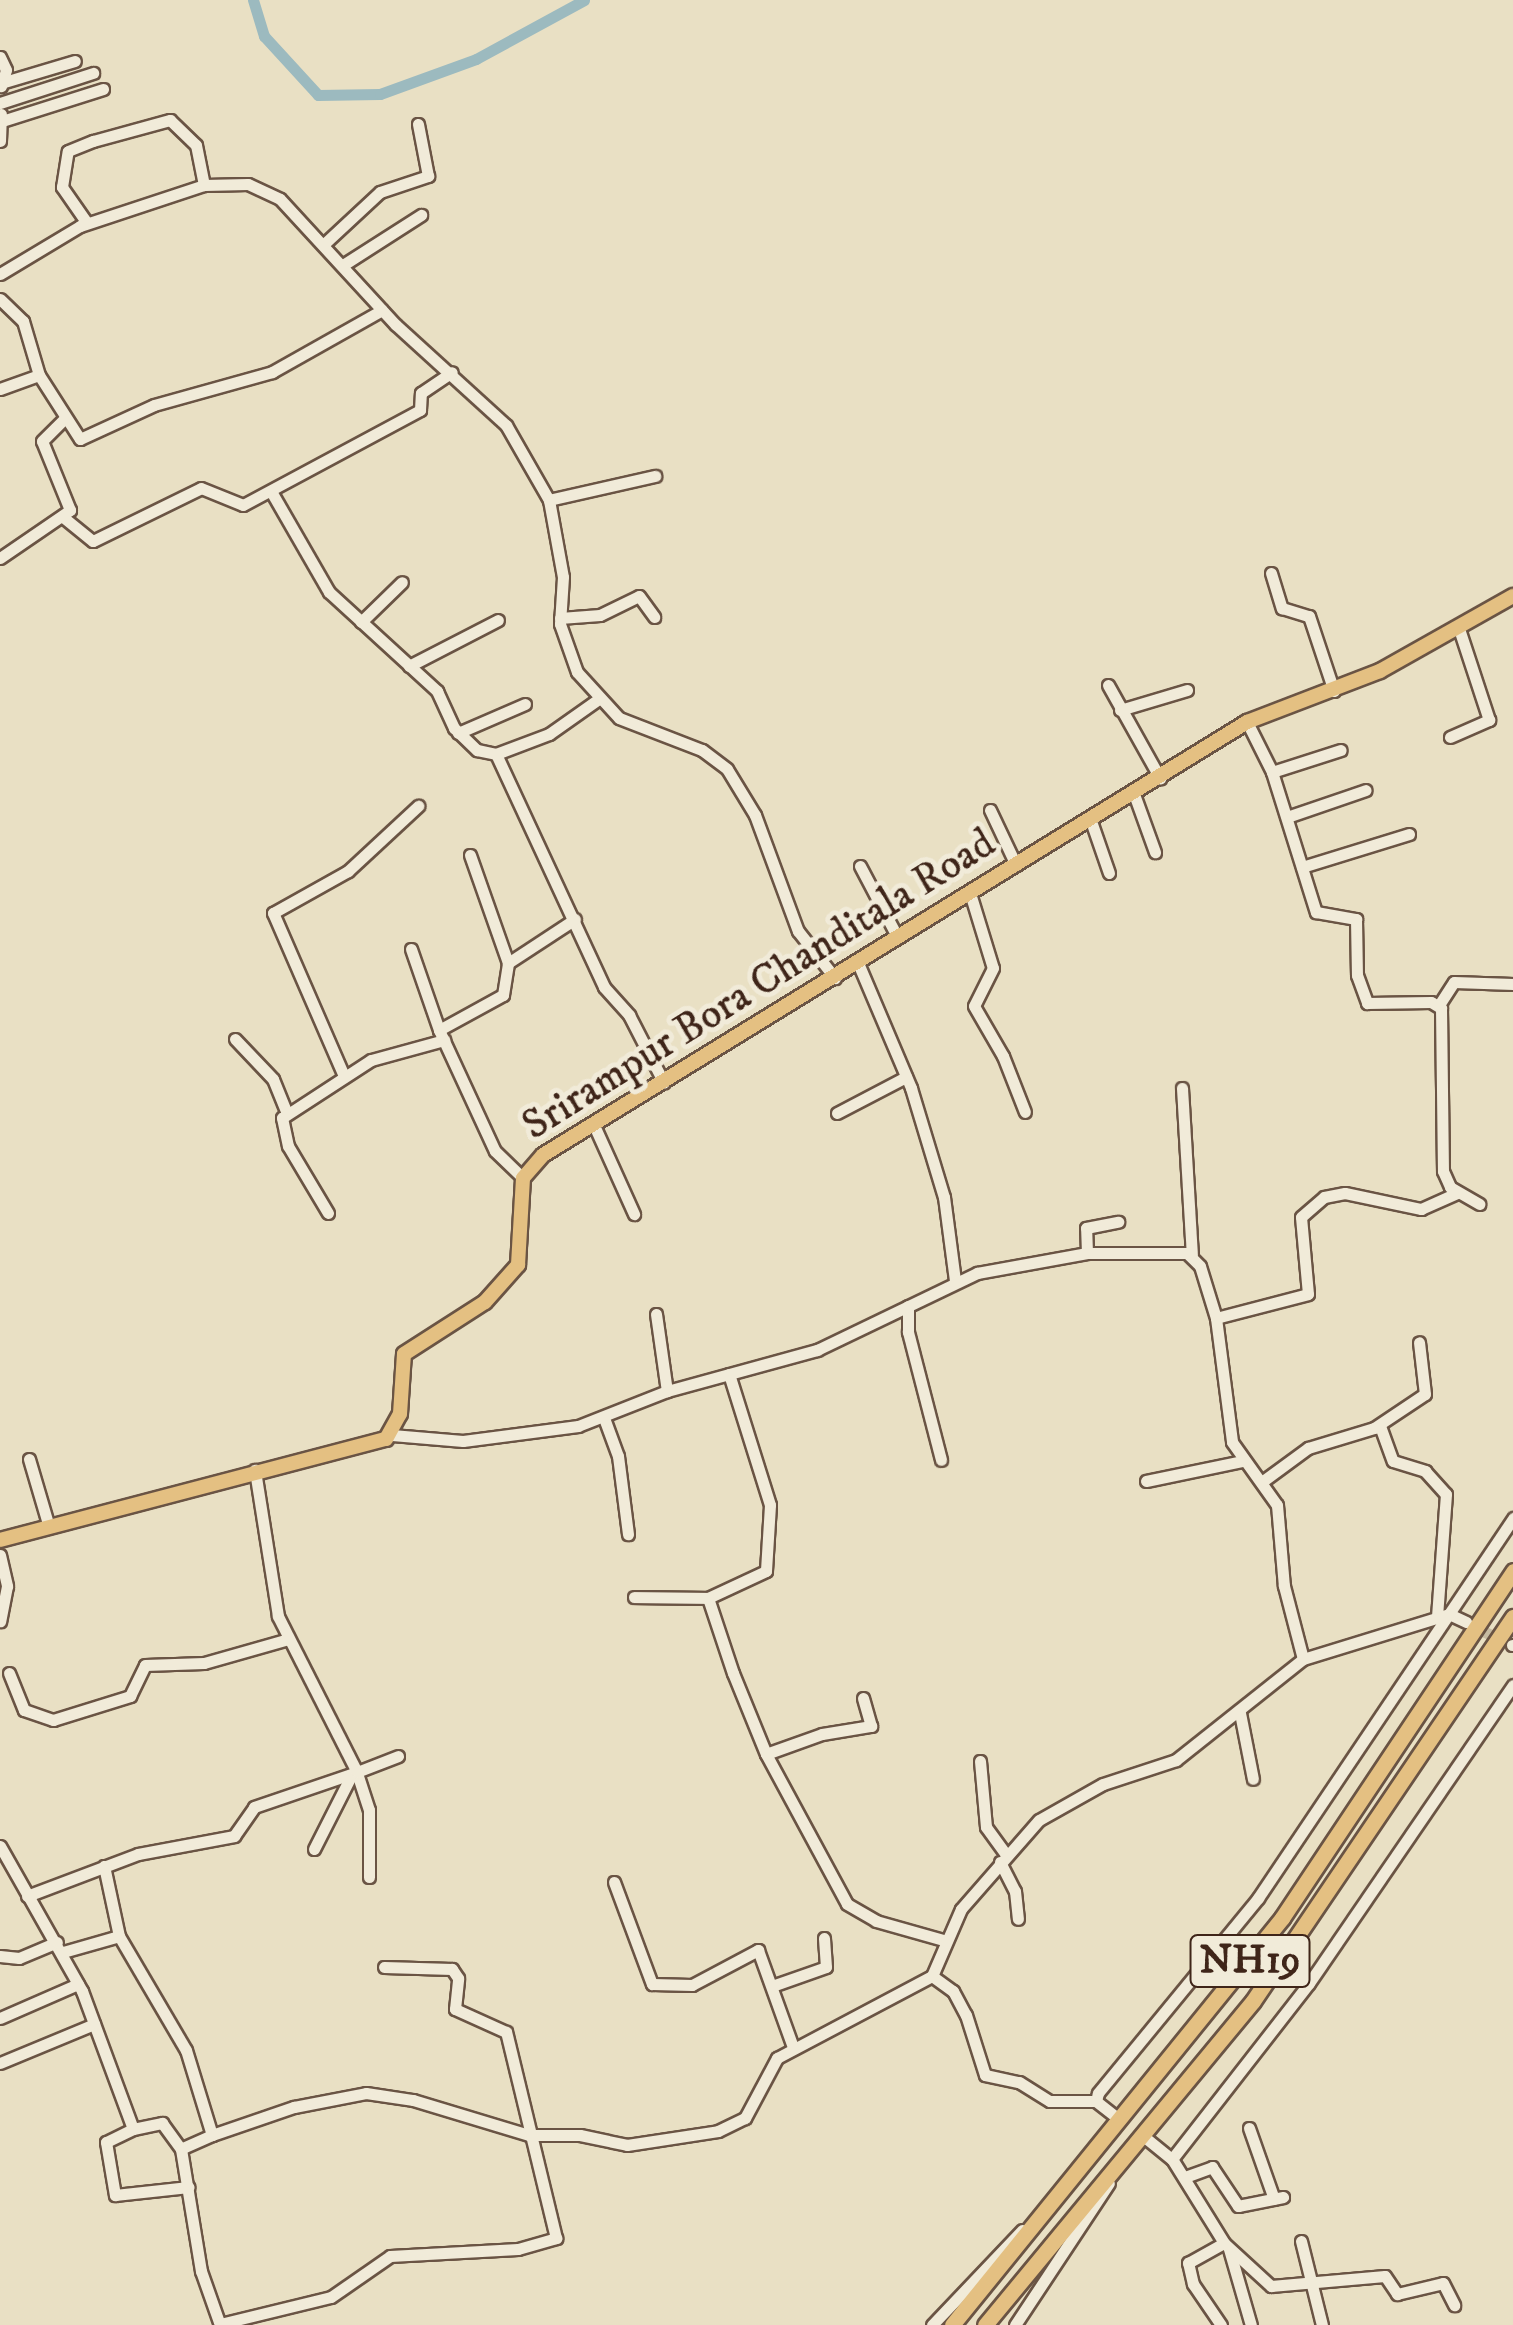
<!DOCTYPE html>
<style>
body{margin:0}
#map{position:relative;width:1513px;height:2325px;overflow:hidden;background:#e9e0c4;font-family:"IM FELL DW Pica",serif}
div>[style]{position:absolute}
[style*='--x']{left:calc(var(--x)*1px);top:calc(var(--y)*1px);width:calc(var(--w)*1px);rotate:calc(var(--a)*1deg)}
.canal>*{height:11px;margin:-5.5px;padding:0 5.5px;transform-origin:5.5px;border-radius:5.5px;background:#9cbabf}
.minor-tunnel>*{height:11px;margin-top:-5.5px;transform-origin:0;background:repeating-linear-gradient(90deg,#c7bba2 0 11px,transparent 0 16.5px)}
.roads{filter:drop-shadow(2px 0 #6a5444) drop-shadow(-2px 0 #6a5444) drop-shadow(0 2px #6a5444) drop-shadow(0 -2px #6a5444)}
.minor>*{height:11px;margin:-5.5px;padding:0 5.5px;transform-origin:5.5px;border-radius:5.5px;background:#f1ebd9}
.major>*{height:14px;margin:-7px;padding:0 7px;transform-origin:7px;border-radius:7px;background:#e4c082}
.highway>*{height:15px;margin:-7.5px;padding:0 7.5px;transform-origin:7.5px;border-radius:7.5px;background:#e4c082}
span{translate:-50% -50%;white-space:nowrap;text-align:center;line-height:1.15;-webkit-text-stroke:10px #f1ebd9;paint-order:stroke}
.shield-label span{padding:2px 8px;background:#f1ebd9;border:2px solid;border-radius:8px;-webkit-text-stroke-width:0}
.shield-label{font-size:40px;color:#3f2519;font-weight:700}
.street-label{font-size:42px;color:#3f2519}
</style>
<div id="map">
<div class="canal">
<i style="--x:253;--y:0;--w:38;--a:73"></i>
<i style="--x:264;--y:36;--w:80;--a:47.5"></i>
<i style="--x:318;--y:95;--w:62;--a:-0.9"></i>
<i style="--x:380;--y:94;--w:102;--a:-20"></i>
<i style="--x:476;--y:59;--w:123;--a:-28.6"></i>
</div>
<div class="minor-tunnel">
<i style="--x:1469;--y:1624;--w:48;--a:26"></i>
</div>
<div class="roads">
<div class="minor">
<i style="--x:0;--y:57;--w:14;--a:65"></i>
<i style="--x:6;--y:70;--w:17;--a:107"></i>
<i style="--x:1;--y:83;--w:77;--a:-16.6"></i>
<i style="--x:0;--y:103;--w:98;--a:-17.9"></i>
<i style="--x:2;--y:121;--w:106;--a:-17.6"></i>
<i style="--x:0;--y:141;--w:27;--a:-88"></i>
<i style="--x:87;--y:223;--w:44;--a:-124.8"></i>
<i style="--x:62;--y:187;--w:36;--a:-81"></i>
<i style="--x:68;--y:151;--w:27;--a:-22"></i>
<i style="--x:93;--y:141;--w:80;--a:-15.3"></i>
<i style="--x:170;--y:120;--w:36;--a:44"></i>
<i style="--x:196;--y:145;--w:41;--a:78.7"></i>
<i style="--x:324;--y:244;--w:76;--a:-42.9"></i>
<i style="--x:380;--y:192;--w:51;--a:-18.4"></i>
<i style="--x:428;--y:176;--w:53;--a:-100.9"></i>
<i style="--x:343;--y:265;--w:93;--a:-32.7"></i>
<i style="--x:0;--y:274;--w:93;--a:-31"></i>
<i style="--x:80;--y:226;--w:131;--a:-18.3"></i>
<i style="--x:204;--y:185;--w:44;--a:-1.3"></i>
<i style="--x:248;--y:184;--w:35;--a:25"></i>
<i style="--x:280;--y:199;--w:171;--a:47.4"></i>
<i style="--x:396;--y:325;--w:149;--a:42.3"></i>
<i style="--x:506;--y:425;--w:86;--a:60.2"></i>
<i style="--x:549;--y:500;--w:78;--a:79.7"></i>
<i style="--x:563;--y:577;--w:47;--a:93.7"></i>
<i style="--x:560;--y:624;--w:51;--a:70.5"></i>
<i style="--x:577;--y:672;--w:62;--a:47.6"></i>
<i style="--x:619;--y:718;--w:89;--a:21.1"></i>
<i style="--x:702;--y:750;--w:31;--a:37"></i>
<i style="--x:727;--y:769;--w:54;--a:58.7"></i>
<i style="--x:755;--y:815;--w:124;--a:69.7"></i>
<i style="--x:798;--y:931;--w:60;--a:51.8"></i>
<i style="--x:0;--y:299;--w:32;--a:44"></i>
<i style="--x:23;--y:321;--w:56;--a:73.5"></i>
<i style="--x:39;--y:375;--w:76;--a:57.4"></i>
<i style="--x:80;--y:439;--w:81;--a:-24.7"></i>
<i style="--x:154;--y:405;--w:123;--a:-15.6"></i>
<i style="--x:272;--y:372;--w:126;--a:-29.4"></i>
<i style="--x:0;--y:389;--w:41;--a:-19.7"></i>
<i style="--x:272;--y:493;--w:114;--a:60.1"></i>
<i style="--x:329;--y:592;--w:147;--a:42.5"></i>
<i style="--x:437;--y:691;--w:41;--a:65.3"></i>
<i style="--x:454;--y:728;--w:32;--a:44"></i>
<i style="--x:477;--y:750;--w:19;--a:12"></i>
<i style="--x:496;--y:754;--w:57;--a:-20.7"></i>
<i style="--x:549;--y:734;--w:62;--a:-35.2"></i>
<i style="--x:549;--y:500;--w:109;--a:-12.8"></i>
<i style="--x:63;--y:517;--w:38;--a:39"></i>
<i style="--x:93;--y:541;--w:120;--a:-26.1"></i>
<i style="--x:201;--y:488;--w:45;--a:22"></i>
<i style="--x:243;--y:505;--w:201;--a:-28.2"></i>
<i style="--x:420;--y:410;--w:17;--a:-87"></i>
<i style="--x:421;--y:393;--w:37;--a:-34"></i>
<i style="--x:0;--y:558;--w:85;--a:-34.4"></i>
<i style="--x:70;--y:510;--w:74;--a:-112.1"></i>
<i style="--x:42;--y:441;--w:30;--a:-45"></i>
<i style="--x:1271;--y:573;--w:37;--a:73"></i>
<i style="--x:1282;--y:608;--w:28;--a:17"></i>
<i style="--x:1309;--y:616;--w:79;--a:71.6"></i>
<i style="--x:560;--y:618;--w:40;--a:-4.3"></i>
<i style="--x:600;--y:615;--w:43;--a:-26"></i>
<i style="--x:639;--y:596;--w:26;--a:54"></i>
<i style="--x:361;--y:622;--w:57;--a:-44.3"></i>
<i style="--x:409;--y:666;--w:100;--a:-27.3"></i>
<i style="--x:1108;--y:685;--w:107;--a:60.8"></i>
<i style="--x:1120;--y:710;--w:70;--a:-16.6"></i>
<i style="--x:1247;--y:722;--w:56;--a:63.4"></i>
<i style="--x:1272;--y:772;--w:147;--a:72.6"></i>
<i style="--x:1316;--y:912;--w:41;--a:9.9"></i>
<i style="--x:1356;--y:919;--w:56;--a:89"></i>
<i style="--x:1357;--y:975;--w:30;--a:70"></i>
<i style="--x:1367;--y:1003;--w:64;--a:-0.9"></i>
<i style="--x:1431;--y:1002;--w:12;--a:31"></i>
<i style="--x:1441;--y:1008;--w:163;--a:89.3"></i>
<i style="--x:1443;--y:1171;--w:17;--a:66"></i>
<i style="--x:1450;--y:1187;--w:34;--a:30"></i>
<i style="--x:458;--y:733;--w:73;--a:-23.4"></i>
<i style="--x:1450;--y:737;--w:43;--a:-23.6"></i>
<i style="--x:1489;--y:720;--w:96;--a:-108.2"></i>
<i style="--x:496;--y:754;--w:257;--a:65.1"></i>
<i style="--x:604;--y:987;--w:38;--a:48"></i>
<i style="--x:629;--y:1015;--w:76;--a:62.8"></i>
<i style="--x:1272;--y:772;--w:72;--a:-17.7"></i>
<i style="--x:1134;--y:794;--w:62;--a:70.1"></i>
<i style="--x:990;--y:810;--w:61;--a:64.7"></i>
<i style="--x:1287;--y:817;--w:83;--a:-18.9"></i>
<i style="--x:1091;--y:821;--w:55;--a:70.9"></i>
<i style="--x:470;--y:855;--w:114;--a:70.6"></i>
<i style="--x:860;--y:866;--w:81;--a:62.2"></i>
<i style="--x:1302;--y:867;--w:112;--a:-17.1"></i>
<i style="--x:970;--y:893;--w:78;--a:73"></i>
<i style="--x:993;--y:968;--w:42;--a:116.6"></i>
<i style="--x:974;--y:1006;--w:58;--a:59.9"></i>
<i style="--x:1003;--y:1056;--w:60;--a:68.6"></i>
<i style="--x:411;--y:949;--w:86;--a:70.9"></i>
<i style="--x:439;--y:1030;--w:133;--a:65.2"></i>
<i style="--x:495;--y:1151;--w:39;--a:44"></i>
<i style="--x:858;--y:963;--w:136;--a:67"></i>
<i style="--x:911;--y:1088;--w:114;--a:73.2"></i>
<i style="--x:944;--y:1197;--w:84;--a:82.5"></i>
<i style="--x:1439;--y:1005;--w:27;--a:-57"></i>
<i style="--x:1454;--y:982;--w:59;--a:1.9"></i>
<i style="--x:439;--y:1030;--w:73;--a:-28.7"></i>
<i style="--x:503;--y:995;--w:32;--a:-81"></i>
<i style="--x:508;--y:963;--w:80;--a:-33.3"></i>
<i style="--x:235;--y:1039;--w:55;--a:46.5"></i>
<i style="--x:273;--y:1079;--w:37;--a:68"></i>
<i style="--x:344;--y:1076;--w:178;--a:-113.5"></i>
<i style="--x:273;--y:913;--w:86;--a:-29.2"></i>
<i style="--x:348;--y:871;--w:96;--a:-42.9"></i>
<i style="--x:1182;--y:1088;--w:167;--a:86.6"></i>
<i style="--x:837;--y:1113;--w:78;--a:-27.6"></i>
<i style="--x:593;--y:1123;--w:100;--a:65.7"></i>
<i style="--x:328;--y:1213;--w:78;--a:-120.8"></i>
<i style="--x:288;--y:1146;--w:29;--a:-102"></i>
<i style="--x:282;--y:1118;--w:106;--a:-33.1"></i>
<i style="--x:371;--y:1060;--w:76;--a:-15.3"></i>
<i style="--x:1087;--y:1253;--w:25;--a:-92"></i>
<i style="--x:1086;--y:1228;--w:33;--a:-11"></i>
<i style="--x:908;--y:1306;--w:26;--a:90"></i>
<i style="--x:908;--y:1332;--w:132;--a:75.5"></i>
<i style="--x:656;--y:1314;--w:78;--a:81.9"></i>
<i style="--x:1216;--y:1318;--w:95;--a:-14.6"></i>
<i style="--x:1308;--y:1294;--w:77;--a:-95.2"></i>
<i style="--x:1301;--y:1217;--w:30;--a:-41"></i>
<i style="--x:1324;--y:1197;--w:21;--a:-11"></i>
<i style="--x:1345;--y:1193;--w:78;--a:11.9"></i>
<i style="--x:1421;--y:1209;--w:39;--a:-24"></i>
<i style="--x:729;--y:1374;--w:137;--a:72.6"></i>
<i style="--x:770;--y:1505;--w:66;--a:93.5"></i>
<i style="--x:766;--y:1571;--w:64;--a:155"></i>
<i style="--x:708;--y:1598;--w:79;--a:71.6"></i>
<i style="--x:733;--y:1673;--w:87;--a:67.8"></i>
<i style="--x:766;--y:1754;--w:170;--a:61.6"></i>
<i style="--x:847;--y:1904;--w:34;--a:30"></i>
<i style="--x:876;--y:1921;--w:70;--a:15.8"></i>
<i style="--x:604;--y:1418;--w:40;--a:69.8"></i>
<i style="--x:618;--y:1456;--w:79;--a:82.7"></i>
<i style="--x:1380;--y:1426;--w:37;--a:70"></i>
<i style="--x:1393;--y:1461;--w:34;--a:17"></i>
<i style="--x:1425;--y:1471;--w:31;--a:48"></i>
<i style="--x:1446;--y:1494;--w:122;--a:94.2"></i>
<i style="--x:392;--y:1435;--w:71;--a:4.8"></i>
<i style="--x:463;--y:1441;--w:116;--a:-7.4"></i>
<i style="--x:578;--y:1426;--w:96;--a:-21.5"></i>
<i style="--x:667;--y:1391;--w:156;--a:-15.3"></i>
<i style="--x:817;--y:1350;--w:178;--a:-25.7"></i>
<i style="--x:977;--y:1273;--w:112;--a:-10.3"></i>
<i style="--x:1087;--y:1253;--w:100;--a:0"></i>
<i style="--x:1187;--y:1253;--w:18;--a:45"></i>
<i style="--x:1200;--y:1266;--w:54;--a:72.9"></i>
<i style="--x:1216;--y:1318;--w:125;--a:82.6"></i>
<i style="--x:1232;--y:1442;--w:77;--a:54.5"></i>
<i style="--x:1277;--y:1505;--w:81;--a:85.1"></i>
<i style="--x:1284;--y:1586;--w:75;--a:75.4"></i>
<i style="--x:29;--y:1459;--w:71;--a:73.6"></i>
<i style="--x:1146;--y:1481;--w:99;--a:-11.7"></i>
<i style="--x:1263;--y:1481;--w:56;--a:-36.3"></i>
<i style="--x:1308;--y:1448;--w:69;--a:-16.9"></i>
<i style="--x:1374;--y:1428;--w:61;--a:-33.7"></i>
<i style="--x:1425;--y:1394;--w:52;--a:-96.6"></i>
<i style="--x:0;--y:1555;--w:32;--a:77"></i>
<i style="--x:7;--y:1586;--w:36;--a:101"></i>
<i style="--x:634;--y:1597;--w:74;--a:0.8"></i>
<i style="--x:1512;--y:1645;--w:1;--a:0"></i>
<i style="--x:9;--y:1673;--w:40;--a:68"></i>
<i style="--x:24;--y:1710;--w:31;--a:19"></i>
<i style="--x:53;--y:1720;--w:81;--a:-17.3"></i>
<i style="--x:130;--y:1696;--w:34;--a:-64"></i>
<i style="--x:145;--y:1665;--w:59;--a:-1.9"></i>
<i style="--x:204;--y:1663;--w:87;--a:-15.9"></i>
<i style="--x:1240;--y:1713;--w:67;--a:78.9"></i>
<i style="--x:766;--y:1754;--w:59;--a:-19.7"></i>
<i style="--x:822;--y:1734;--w:50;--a:-9.3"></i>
<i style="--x:871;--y:1726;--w:29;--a:-106"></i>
<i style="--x:980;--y:1761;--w:66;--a:84.8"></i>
<i style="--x:986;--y:1827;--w:34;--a:54"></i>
<i style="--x:0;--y:1846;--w:167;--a:60.5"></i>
<i style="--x:82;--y:1991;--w:147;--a:69.7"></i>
<i style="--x:133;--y:2129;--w:30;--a:-12"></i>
<i style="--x:162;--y:2123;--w:32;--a:54"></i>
<i style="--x:314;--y:1849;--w:84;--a:-63.1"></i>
<i style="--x:1000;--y:1862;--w:33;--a:63"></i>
<i style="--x:1015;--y:1891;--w:28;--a:84"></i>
<i style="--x:104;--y:1866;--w:72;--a:77.9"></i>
<i style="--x:119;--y:1936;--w:132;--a:59.6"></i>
<i style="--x:186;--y:2050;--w:89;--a:73"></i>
<i style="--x:212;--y:2135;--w:87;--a:-18.9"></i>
<i style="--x:294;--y:2107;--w:73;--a:-11"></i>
<i style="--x:366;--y:2093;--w:48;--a:8.5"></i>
<i style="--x:413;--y:2100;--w:121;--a:16.8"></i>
<i style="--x:529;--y:2135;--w:51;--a:0"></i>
<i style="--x:580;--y:2135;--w:48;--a:12"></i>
<i style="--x:627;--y:2145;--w:92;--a:-8.7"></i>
<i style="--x:718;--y:2131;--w:30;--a:-26"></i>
<i style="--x:745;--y:2118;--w:68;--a:-61.9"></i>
<i style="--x:777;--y:2058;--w:175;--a:-27.9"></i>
<i style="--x:932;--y:1976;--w:26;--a:36"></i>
<i style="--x:953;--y:1991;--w:27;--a:62"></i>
<i style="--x:966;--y:2015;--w:63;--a:72.4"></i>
<i style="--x:985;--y:2075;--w:35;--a:12"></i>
<i style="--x:1019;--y:2082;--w:36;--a:32"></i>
<i style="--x:1050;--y:2101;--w:46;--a:0"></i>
<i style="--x:369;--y:1877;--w:67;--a:-90"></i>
<i style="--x:369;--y:1810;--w:40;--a:-108"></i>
<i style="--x:357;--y:1772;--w:44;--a:-21.3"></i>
<i style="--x:614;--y:1882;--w:109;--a:69.6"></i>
<i style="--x:652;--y:1984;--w:40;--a:1.4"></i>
<i style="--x:692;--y:1985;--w:75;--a:-27.9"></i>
<i style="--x:758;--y:1950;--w:103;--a:70.2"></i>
<i style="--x:27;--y:1896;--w:119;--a:-20.7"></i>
<i style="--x:138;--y:1854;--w:98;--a:-10.6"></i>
<i style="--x:234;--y:1836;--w:35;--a:-55"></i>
<i style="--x:254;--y:1807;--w:109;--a:-18.8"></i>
<i style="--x:357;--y:1772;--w:175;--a:-116.9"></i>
<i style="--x:278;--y:1616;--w:148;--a:-99"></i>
<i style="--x:63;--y:1952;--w:58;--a:-15.9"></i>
<i style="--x:0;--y:1956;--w:19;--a:6"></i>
<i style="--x:19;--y:1958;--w:41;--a:-22.8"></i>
<i style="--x:932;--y:1976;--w:73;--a:-66.6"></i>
<i style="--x:961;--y:1909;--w:118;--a:-48.8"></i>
<i style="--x:1039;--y:1820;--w:73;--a:-29.4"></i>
<i style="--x:1103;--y:1784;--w:77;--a:-18.2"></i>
<i style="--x:1176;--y:1760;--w:162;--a:-38.5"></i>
<i style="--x:1303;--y:1659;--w:153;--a:-17.1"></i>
<i style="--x:1449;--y:1614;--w:19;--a:25"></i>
<i style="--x:772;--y:1986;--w:57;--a:-19.4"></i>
<i style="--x:826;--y:1967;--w:29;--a:-94"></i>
<i style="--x:0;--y:2018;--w:85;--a:-23.6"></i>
<i style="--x:0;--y:2063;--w:102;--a:-22.5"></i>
<i style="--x:1120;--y:2120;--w:31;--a:-142"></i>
<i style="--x:1096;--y:2101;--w:8;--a:-76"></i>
<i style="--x:1098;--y:2093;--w:252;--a:-50.6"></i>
<i style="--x:1258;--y:1898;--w:458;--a:-56.1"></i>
<i style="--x:1249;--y:2128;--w:75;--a:70.6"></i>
<i style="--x:133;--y:2129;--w:30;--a:154"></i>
<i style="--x:106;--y:2142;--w:54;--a:80.4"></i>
<i style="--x:115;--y:2195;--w:74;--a:-6.2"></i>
<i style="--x:212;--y:2135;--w:34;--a:156"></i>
<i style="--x:181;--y:2149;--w:124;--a:80.7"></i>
<i style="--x:201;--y:2271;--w:57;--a:70.6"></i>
<i style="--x:1142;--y:2135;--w:38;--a:39"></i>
<i style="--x:1172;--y:2159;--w:223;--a:-52.1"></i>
<i style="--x:1309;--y:1983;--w:361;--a:-55.6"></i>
<i style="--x:1172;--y:2159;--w:99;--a:58.2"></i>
<i style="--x:1224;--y:2243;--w:64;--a:42.5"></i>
<i style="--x:1271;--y:2286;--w:114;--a:-5"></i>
<i style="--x:1385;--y:2276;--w:22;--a:56"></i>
<i style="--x:1397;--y:2294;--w:47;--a:-13.4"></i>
<i style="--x:1443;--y:2283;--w:25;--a:63"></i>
<i style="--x:1185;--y:2177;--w:29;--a:-20"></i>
<i style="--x:1212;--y:2167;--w:47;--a:56.3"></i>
<i style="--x:1238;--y:2206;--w:46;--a:-11.3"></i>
<i style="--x:1301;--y:2241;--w:87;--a:76"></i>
<i style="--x:1229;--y:2249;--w:79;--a:73.9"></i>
<i style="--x:220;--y:2324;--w:114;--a:-13.7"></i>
<i style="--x:331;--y:2297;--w:72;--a:-34.8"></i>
<i style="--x:390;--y:2256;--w:128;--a:-3.1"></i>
<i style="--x:518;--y:2249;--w:40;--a:-16"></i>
<i style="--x:556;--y:2238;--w:212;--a:-103.6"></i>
<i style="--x:506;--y:2032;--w:56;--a:-155.7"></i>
<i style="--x:455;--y:2009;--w:31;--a:-84"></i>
<i style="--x:458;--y:1978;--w:11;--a:-124"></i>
<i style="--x:452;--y:1969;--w:68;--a:-178.3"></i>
<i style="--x:932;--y:2325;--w:131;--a:-46.5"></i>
<i style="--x:1015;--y:2325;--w:170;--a:-56.5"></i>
<i style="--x:1221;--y:2325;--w:50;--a:-124.3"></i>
<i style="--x:1193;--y:2284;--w:22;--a:-103"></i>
<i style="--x:1188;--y:2263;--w:41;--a:-29.1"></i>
</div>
<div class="major">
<i style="--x:0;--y:1540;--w:399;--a:-14.7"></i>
<i style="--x:386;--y:1439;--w:29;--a:-61"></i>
<i style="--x:400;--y:1414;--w:60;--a:-86.2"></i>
<i style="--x:404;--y:1354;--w:96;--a:-32.7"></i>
<i style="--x:485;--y:1302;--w:50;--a:-48.3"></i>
<i style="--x:518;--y:1265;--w:87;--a:-86.7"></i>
<i style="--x:523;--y:1178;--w:30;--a:-49"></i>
<i style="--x:543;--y:1155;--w:827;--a:-31.59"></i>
<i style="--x:1247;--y:722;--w:142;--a:-21"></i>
<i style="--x:1380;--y:671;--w:153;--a:-29.4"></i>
</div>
<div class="highway">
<i style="--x:952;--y:2325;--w:524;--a:-50.96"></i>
<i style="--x:1282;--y:1918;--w:417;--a:-56.3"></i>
<i style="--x:985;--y:2325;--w:420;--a:-50.4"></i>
<i style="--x:1253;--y:2001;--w:464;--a:-55.9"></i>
</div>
</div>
<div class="shield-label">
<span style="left:1250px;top:1961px">NH19</span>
</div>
<div class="street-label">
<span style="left:759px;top:985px;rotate:-32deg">Srirampur Bora Chanditala Road</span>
</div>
</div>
